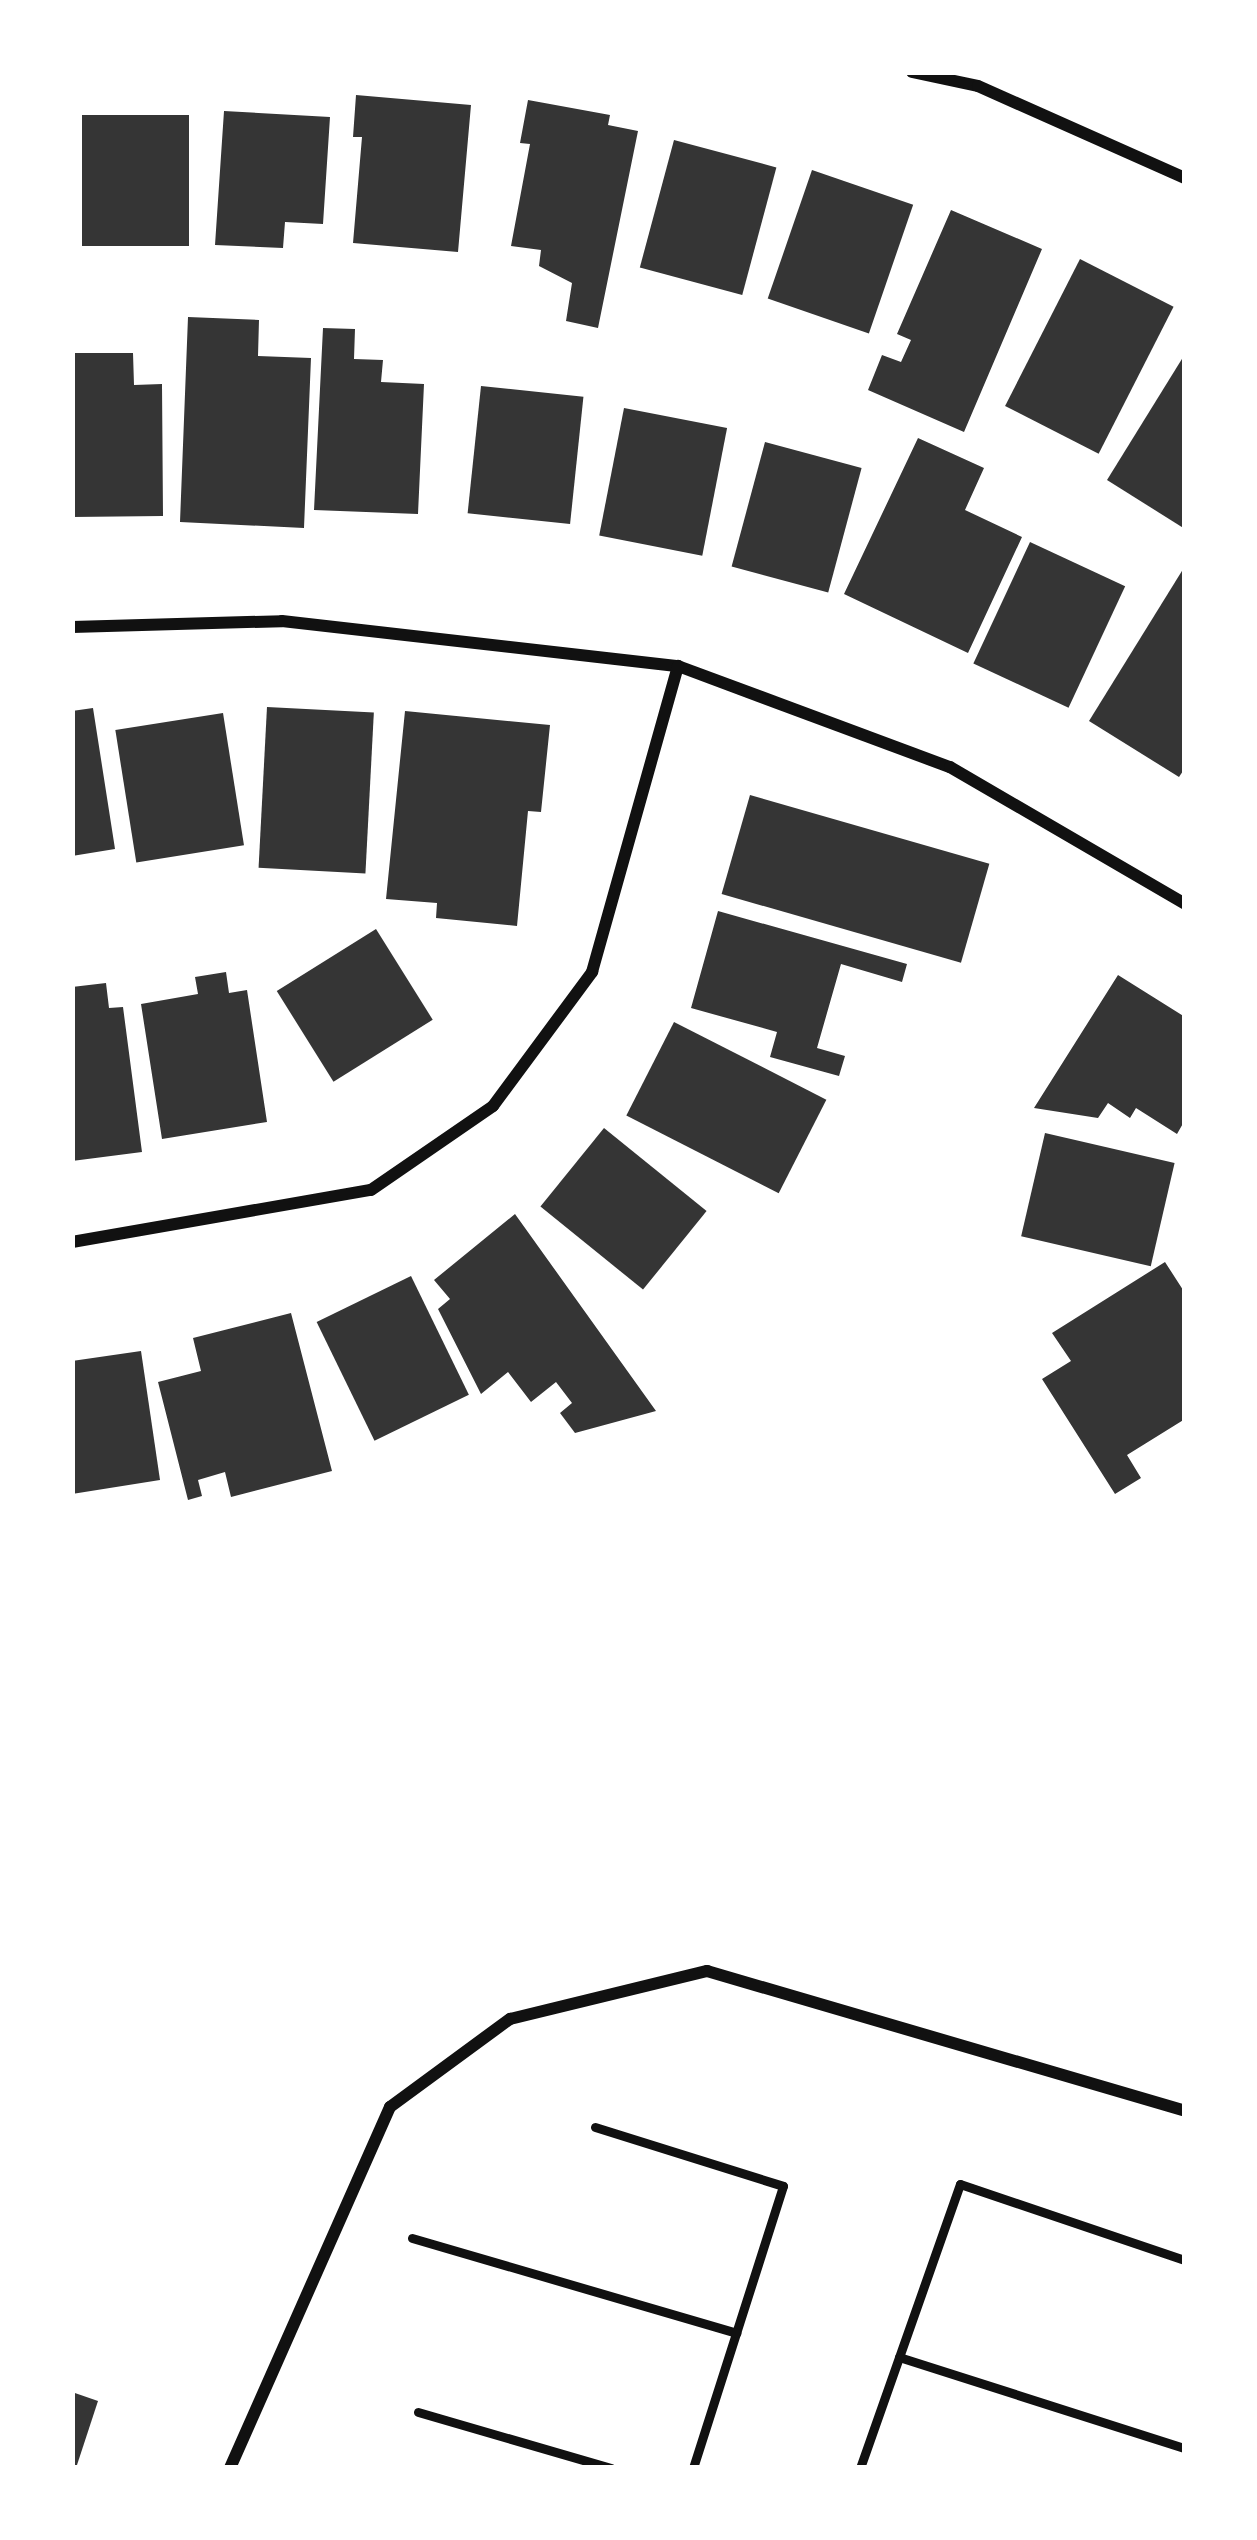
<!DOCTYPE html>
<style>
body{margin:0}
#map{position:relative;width:1257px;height:2540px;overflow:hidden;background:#fff;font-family:"Alegreya Sans",sans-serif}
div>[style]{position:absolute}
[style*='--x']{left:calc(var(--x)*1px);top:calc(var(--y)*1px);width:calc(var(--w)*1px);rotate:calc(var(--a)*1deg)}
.building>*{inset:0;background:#353535;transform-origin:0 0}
.service>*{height:9px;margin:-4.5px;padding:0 4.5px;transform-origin:4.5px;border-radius:4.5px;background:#111}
.minor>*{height:12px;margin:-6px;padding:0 6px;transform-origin:6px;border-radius:6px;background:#111}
span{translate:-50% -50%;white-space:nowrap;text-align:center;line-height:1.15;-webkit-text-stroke:10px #fff;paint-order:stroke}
.frame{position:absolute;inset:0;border:75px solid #fff;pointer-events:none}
</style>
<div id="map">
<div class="building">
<i style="clip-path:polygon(356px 95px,471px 105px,458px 252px,353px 243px,362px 137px,353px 137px)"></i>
<i style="clip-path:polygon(528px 100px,610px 115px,608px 125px,638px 131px,598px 328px,566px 321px,572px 283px,539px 266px,541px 250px,511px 246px,530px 144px,520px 143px)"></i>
<i style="clip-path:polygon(224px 111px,330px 117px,323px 224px,285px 222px,283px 248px,215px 245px)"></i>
<i style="left:82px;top:115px;width:107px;height:131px"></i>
<i style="left:674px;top:140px;width:106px;height:132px;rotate:15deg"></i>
<i style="left:812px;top:170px;width:107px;height:136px;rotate:19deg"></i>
<i style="clip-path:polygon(951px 210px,1042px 249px,964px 432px,868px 390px,882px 355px,901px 362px,911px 340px,897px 334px)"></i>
<i style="left:1080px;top:259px;width:105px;height:165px;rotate:27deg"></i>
<i style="clip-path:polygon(188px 317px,259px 320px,258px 356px,311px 358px,304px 528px,180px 522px)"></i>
<i style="clip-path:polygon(323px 328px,355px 329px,354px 359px,383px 360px,381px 382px,424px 384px,418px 514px,314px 510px)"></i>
<i style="clip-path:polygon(72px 353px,133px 353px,134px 385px,162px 384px,163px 516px,72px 517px)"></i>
<i style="clip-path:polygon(1185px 354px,1185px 529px,1107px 480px)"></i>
<i style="left:481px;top:386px;width:103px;height:128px;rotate:6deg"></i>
<i style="left:624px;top:408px;width:105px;height:130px;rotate:11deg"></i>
<i style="clip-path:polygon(918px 438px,984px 468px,965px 510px,1022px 537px,968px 653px,844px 594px)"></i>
<i style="left:765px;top:442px;width:100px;height:129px;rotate:15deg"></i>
<i style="left:1030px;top:542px;width:105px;height:134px;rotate:25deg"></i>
<i style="clip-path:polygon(1185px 566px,1185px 768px,1179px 777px,1089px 721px)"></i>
<i style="left:267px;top:707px;width:107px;height:161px;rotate:3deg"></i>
<i style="clip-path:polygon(93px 708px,115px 849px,72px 856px,72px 711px)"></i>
<i style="clip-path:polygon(405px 711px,550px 725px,541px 812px,528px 811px,517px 926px,436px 918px,437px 903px,386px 899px)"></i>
<i style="left:223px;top:713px;width:134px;height:109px;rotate:81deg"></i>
<i style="left:750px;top:795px;width:249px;height:103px;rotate:16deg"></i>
<i style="clip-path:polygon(718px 911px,907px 964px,902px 982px,841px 964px,817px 1048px,845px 1056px,839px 1076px,770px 1057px,777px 1032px,691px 1008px)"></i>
<i style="left:376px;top:929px;width:107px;height:117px;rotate:58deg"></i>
<i style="clip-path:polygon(226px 972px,229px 993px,247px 990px,267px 1122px,162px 1139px,141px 1004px,198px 994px,195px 977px)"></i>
<i style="clip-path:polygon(1118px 975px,1185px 1017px,1185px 1120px,1177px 1134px,1136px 1108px,1130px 1118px,1108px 1103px,1098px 1118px,1034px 1108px)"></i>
<i style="clip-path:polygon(106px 983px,109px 1008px,123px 1007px,142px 1152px,72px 1161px,72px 987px)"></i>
<i style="left:674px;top:1022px;width:171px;height:105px;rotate:27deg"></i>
<i style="left:604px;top:1128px;width:132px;height:101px;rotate:39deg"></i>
<i style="left:1045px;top:1133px;width:133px;height:106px;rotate:13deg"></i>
<i style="clip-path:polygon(515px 1214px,656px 1411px,575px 1433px,560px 1413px,572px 1403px,556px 1382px,531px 1402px,508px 1372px,481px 1394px,438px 1309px,450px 1299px,434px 1280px)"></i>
<i style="clip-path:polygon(1165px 1262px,1185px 1293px,1185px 1419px,1127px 1455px,1141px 1478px,1115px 1494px,1042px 1379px,1071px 1361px,1052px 1333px)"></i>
<i style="left:411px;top:1276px;width:132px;height:105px;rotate:64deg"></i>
<i style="clip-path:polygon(291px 1313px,332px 1471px,231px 1497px,225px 1472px,198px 1480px,202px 1496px,188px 1500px,158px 1382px,201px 1371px,193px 1338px)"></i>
<i style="clip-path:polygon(141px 1351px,160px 1480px,72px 1494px,72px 1361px)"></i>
<i style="clip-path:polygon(72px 2392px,98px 2401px,76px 2468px,72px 2468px)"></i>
</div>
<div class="service">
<i style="--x:595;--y:2127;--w:197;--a:17.4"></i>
<i style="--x:783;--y:2186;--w:296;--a:107.7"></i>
<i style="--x:412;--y:2238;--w:338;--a:16.3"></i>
<i style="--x:899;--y:2357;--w:300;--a:17.7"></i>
<i style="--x:418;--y:2412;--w:201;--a:16.2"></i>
<i style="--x:860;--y:2468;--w:301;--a:-70.6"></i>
<i style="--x:960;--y:2184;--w:237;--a:18.7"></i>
</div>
<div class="minor">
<i style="--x:912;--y:72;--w:67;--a:12"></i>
<i style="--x:978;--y:86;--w:227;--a:24"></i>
<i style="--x:72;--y:627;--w:210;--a:-1.6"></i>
<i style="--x:282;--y:621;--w:399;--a:6.5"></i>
<i style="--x:678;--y:666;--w:290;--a:20.4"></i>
<i style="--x:950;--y:767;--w:272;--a:30.2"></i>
<i style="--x:72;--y:1242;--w:303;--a:-9.9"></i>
<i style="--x:371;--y:1190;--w:148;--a:-34.5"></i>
<i style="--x:493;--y:1106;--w:167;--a:-53.5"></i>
<i style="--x:592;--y:972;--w:318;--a:-74.3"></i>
<i style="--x:230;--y:2468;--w:395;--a:-66.1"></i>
<i style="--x:390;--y:2107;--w:149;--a:-36.3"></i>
<i style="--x:510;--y:2019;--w:203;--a:-13.7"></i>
<i style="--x:707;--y:1971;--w:498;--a:16.3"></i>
</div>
<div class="frame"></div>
</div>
